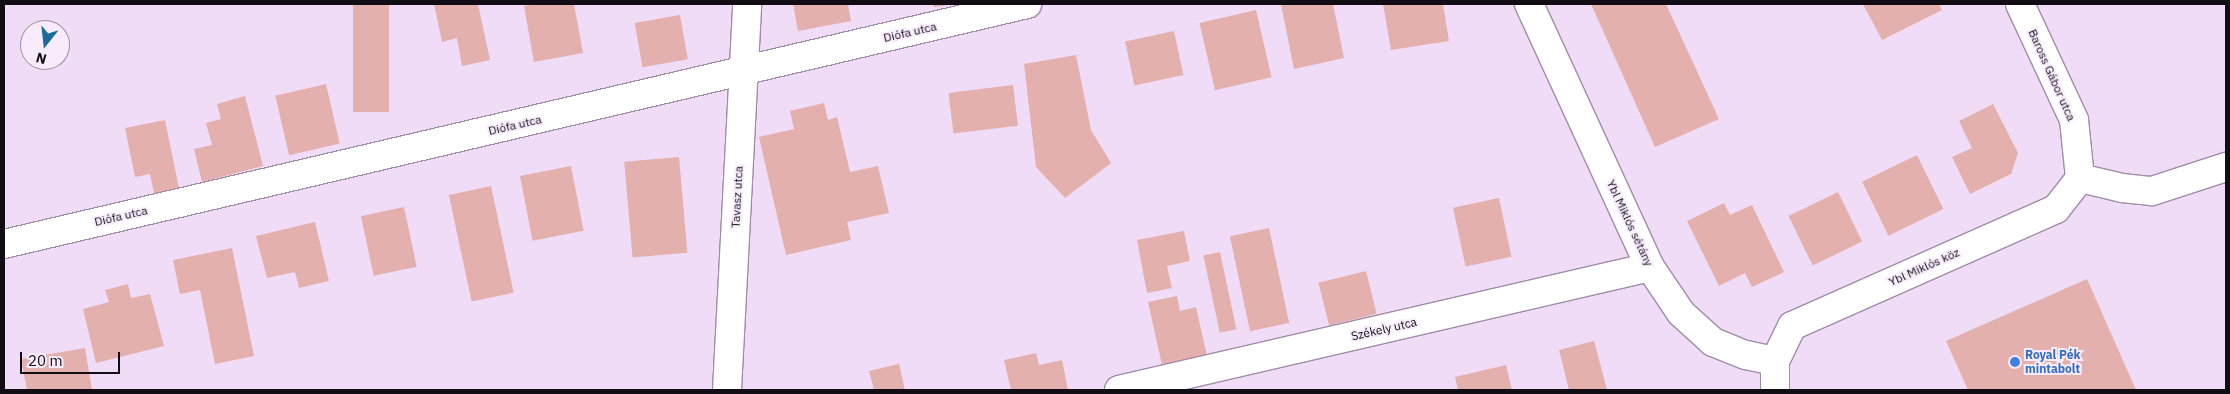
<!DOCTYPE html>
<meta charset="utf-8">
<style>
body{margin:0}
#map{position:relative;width:2230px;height:394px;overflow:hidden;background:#f0dcf6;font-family:"IBM Plex Sans",sans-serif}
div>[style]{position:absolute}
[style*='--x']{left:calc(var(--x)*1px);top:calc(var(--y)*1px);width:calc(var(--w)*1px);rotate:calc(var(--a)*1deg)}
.building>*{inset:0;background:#e3b0ad;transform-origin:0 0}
.roads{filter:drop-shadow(1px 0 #9f8ca5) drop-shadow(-1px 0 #9f8ca5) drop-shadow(0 1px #9f8ca5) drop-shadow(0 -1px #9f8ca5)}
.minor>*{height:28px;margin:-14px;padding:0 14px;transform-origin:14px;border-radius:14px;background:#fff}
.dots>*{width:14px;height:14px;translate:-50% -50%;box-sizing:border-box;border:2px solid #f8ecfc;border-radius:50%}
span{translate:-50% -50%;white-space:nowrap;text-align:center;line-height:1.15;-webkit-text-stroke:4px #f8ecfc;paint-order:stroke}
.street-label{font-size:12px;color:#120c15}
.shop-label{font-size:12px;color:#366cbe;font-weight:700}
.left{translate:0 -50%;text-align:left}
.frame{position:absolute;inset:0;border:5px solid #120c15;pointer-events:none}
.north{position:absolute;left:20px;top:20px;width:50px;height:50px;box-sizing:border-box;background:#f8ecfc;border:1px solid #9c92a0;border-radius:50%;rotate:196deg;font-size:14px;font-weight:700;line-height:20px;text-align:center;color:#120c15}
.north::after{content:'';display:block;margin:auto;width:18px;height:22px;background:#1a6b9c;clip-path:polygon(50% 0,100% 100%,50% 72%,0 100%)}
.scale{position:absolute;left:20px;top:352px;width:100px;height:22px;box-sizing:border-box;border:2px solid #120c15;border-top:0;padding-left:6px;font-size:15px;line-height:18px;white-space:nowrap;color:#120c15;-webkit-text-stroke:4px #f8ecfc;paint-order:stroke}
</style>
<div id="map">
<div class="building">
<i style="left:353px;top:4px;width:36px;height:108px"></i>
<i style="clip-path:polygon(434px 4px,478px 4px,490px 60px,462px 66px,457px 38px,442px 42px)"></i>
<i style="clip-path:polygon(534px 4px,574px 4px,583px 53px,534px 62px,524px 6px)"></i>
<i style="clip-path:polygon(793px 4px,848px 4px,851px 21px,798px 31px)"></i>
<i style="clip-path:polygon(933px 4px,949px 4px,949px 5px,934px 7px)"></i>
<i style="clip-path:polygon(1281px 4px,1333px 4px,1344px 58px,1294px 69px)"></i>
<i style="clip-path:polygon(1383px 4px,1443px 4px,1449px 41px,1391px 50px)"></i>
<i style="clip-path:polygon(1591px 4px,1666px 4px,1719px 119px,1655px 147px)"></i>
<i style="clip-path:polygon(1863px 4px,1939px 4px,1942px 10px,1882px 40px)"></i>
<i style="left:1256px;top:10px;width:69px;height:58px;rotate:77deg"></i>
<i style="left:680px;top:15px;width:45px;height:46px;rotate:80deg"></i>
<i style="left:1174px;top:31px;width:45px;height:50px;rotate:78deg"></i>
<i style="clip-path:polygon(1076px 55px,1091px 130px,1111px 163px,1065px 198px,1036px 167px,1024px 64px)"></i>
<i style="left:326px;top:84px;width:61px;height:52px;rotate:77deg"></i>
<i style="left:1013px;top:85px;width:41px;height:65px;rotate:83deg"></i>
<i style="clip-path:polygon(245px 96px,263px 166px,202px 182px,194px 149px,212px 145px,206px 123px,221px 119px,217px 104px)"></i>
<i style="clip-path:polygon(824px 103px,828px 120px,837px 117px,850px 172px,878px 166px,889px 213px,847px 222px,851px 240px,786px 255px,759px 137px,794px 129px,790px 111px)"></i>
<i style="clip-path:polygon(1993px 104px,2018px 153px,2011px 174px,1970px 194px,1952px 157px,1972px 148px,1959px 121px)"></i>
<i style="clip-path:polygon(165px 120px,180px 193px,155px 198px,150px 174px,135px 177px,125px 128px)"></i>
<i style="left:1917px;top:155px;width:60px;height:61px;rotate:64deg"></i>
<i style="left:679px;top:157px;width:96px;height:55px;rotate:85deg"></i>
<i style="left:571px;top:166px;width:66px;height:52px;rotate:79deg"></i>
<i style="left:491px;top:186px;width:109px;height:43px;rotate:78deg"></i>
<i style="left:1838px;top:192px;width:55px;height:55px;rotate:64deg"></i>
<i style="left:1499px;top:198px;width:60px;height:47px;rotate:78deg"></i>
<i style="clip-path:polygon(1724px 203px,1730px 215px,1752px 205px,1784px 272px,1752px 287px,1745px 273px,1719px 286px,1687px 221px)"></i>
<i style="left:404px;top:207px;width:61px;height:44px;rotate:78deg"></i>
<i style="clip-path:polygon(315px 222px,329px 281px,299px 288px,295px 272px,267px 278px,256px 236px)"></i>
<i style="left:1269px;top:228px;width:97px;height:40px;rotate:78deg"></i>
<i style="clip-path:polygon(1184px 231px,1190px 261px,1167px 266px,1172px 288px,1147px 293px,1137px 240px)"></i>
<i style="clip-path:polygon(232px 248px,254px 356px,215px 364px,200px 290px,180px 294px,173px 260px)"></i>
<i style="left:1220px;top:252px;width:79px;height:17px;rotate:78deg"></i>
<i style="left:1366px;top:271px;width:44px;height:49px;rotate:76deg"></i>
<i style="clip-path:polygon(2087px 279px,2136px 390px,1968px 390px,1946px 341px)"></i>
<i style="clip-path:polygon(128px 284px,131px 298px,150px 294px,164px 346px,96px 363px,83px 309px,109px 302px,105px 290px)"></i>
<i style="clip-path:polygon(1177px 296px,1180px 311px,1196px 307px,1207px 356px,1162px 365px,1148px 302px)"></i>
<i style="clip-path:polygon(1594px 341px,1607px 390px,1569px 390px,1559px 350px)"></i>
<i style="clip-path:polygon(85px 348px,92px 390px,27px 390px,21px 359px)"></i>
<i style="clip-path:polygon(1036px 353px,1039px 365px,1062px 360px,1068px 390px,1011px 390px,1004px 360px)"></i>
<i style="clip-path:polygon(899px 364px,905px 390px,874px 390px,869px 371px)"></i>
<i style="clip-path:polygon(1506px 365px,1512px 390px,1458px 390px,1455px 377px)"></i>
</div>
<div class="roads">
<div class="minor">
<i style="--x:1529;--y:4;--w:289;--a:65.3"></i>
<i style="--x:1650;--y:267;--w:55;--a:56"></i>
<i style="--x:1681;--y:313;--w:43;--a:42.2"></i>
<i style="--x:1713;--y:342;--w:35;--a:22"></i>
<i style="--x:1746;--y:355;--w:30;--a:12"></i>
<i style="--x:2020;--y:4;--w:128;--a:65"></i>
<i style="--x:2074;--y:120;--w:58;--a:84.1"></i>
<i style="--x:2080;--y:178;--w:43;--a:13.4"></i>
<i style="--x:2122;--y:188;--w:30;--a:6"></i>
<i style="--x:2152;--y:191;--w:78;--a:-18"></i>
<i style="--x:4;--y:244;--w:1051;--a:-13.2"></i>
<i style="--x:727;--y:390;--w:387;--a:-87"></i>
<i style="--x:1119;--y:390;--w:545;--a:-13.04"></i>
<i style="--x:1775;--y:390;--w:29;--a:-90"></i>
<i style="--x:1775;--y:361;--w:39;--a:-64"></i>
<i style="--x:1792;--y:326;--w:289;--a:-23.9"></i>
<i style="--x:2056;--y:209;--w:39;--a:-52"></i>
</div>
</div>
<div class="dots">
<i style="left:2015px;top:362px;background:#3f7fe0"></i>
</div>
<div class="street-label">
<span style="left:910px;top:32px;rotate:-13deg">Diófa utca</span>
<span style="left:2052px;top:75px;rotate:66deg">Baross Gábor utca</span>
<span style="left:515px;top:125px;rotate:-13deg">Diófa utca</span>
<span style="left:737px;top:197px;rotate:-87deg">Tavasz utca</span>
<span style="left:121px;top:216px;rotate:-13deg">Diófa utca</span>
<span style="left:1630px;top:223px;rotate:65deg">Ybl Miklós sétány</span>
<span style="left:1924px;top:267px;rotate:-24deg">Ybl Miklós köz</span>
<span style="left:1384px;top:329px;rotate:-13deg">Székely utca</span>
</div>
<div class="shop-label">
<span class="left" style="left:2025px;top:362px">Royal Pék<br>mintabolt</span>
</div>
<div class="frame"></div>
<div class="north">N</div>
<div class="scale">20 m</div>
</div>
